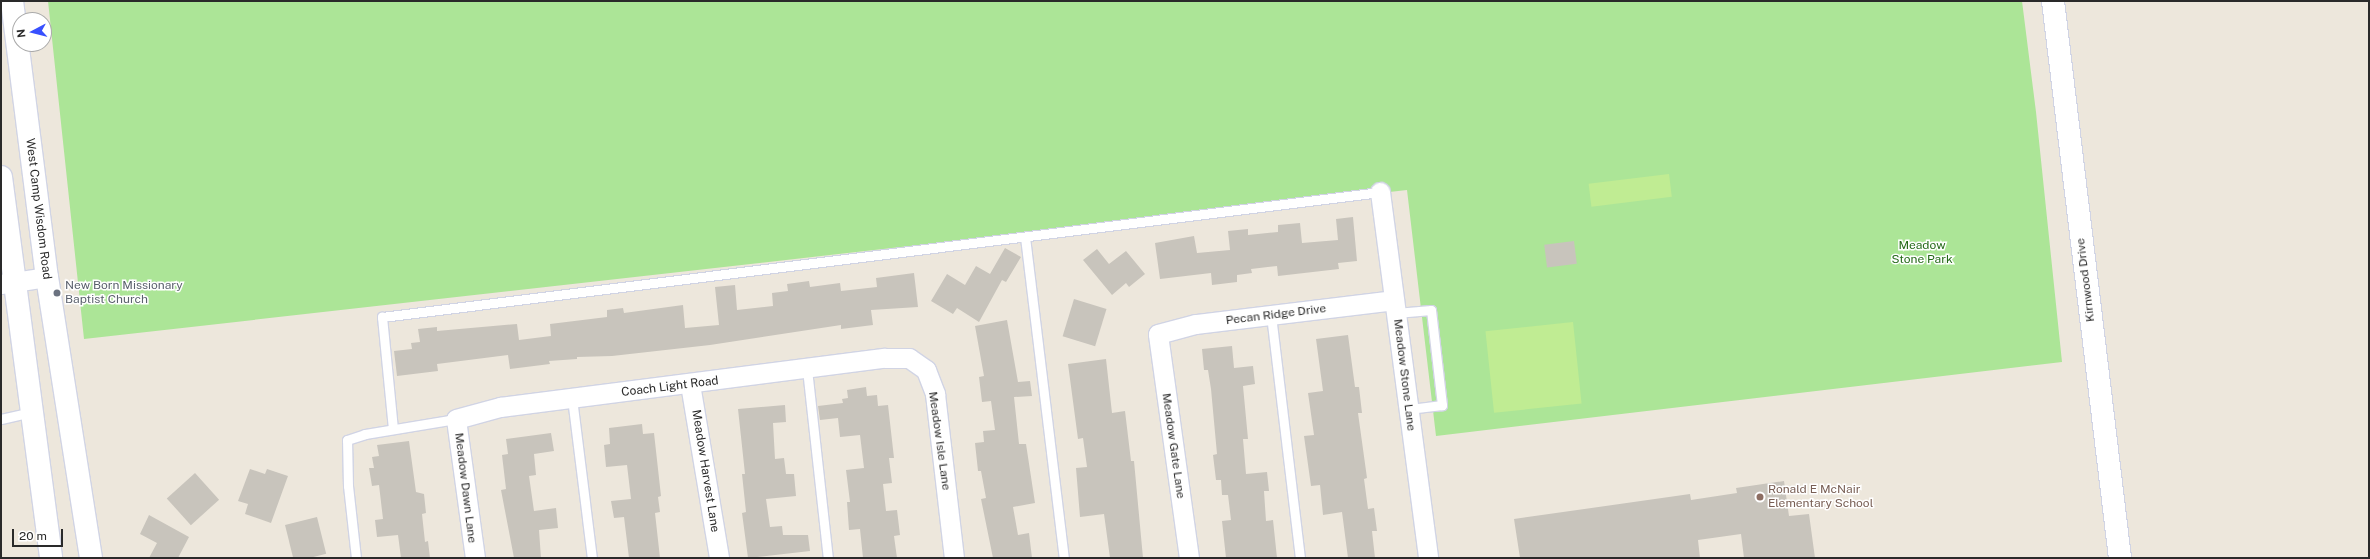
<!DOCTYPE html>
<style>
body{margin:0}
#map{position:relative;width:2370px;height:559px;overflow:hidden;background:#ede7dc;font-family:"Public Sans",sans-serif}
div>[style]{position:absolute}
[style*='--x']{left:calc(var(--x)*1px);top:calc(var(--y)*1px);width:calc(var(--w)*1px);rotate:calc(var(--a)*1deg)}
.green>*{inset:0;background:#ace597}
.pitch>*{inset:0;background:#c0ec93;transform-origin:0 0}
.building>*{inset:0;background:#c8c4bc;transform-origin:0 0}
.roads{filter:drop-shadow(1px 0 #d1d4e4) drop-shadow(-1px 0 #d1d4e4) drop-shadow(0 1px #d1d4e4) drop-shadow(0 -1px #d1d4e4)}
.lane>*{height:9px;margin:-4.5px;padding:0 4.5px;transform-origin:4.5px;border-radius:4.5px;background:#fff}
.street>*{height:19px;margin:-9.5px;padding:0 9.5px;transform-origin:9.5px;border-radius:9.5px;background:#fff}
.secondary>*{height:22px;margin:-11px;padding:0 11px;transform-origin:11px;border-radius:11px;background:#fff}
.dots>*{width:11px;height:11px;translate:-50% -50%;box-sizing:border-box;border:2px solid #fff;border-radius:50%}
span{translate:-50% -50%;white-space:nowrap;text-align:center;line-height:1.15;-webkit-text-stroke:3px #fff;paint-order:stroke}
.street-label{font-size:12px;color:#2a2a2a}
.park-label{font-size:12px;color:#246a18}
.worship-label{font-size:12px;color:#5b616d}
.left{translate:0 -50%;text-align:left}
.education-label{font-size:12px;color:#785e54}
.frame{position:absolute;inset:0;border:2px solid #2a2a2a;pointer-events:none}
.north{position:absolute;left:12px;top:12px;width:40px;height:40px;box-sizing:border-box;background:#fff;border:1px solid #aaa;border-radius:50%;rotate:263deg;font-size:11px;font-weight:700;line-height:16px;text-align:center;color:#2a2a2a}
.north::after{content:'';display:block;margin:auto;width:14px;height:18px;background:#3850fe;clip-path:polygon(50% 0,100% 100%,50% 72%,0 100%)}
.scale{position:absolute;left:12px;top:529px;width:51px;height:18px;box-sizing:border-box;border:2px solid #2a2a2a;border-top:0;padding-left:5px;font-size:12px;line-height:14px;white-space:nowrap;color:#2a2a2a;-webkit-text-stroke:3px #fff;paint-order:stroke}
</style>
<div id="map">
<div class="green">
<i style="clip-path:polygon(48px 1px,2022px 1px,2036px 112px,2062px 362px,1436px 436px,1407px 190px,84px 339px)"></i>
</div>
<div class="pitch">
<i style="left:1669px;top:174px;width:23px;height:81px;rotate:83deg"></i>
<i style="left:1573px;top:322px;width:82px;height:88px;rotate:84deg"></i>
</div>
<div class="building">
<i style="clip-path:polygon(1353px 217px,1357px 261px,1338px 263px,1339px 269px,1278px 276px,1277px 266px,1251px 269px,1252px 273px,1237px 275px,1237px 282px,1212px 285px,1211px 273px,1160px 279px,1155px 243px,1194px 236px,1197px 253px,1230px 250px,1228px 231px,1248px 229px,1248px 235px,1278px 232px,1278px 225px,1300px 223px,1302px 243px,1338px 240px,1336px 219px)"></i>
<i style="left:1574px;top:241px;width:23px;height:30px;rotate:83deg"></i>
<i style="clip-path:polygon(1005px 248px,1021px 257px,1006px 282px,1002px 280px,979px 322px,957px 308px,953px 314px,931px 301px,947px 274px,965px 285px,976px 266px,990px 274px)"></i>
<i style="clip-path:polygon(1097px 249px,1109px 264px,1126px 251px,1145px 274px,1129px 287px,1126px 283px,1112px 295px,1083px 260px)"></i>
<i style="clip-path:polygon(914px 273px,918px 307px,871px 310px,873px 325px,841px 329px,841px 325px,710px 345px,612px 356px,577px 357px,577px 359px,549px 361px,550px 364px,510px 369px,508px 355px,437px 364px,438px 371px,397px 376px,394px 351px,412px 349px,411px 343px,420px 342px,418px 329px,437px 327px,437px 331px,517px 324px,519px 340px,551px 336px,550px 324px,607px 317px,607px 310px,623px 308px,624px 313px,683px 305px,685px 328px,719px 325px,715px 287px,735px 285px,737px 310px,773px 306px,772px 293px,788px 291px,787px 284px,809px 281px,810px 287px,840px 283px,841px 291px,877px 287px,876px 278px)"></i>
<i style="left:1074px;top:299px;width:34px;height:39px;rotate:17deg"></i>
<i style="clip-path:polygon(1007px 320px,1018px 382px,1030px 381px,1032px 396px,1014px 397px,1019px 444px,1026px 444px,1035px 503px,1013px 507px,1018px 535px,1029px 533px,1032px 558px,993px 558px,981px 499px,986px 498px,981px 471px,978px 471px,975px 443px,984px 442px,983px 431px,995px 430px,991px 401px,982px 402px,979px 377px,984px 376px,975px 326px)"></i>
<i style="clip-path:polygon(1348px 335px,1355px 387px,1359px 387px,1362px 413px,1358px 413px,1367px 478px,1364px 479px,1368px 509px,1374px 508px,1377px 531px,1372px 531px,1375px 558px,1348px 558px,1342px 512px,1323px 515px,1320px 485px,1311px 486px,1304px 436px,1314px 435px,1308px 393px,1323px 391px,1316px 339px)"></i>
<i style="clip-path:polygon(1232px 346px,1234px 368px,1253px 366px,1255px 384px,1243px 386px,1248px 439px,1243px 439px,1246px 474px,1267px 472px,1269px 491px,1264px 491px,1266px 521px,1273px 520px,1277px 558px,1226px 558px,1222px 521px,1231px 520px,1228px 495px,1222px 495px,1221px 480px,1216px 480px,1213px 455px,1217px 454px,1211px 389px,1208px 370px,1204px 370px,1202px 349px)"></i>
<i style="clip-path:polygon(1106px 359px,1112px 413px,1125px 411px,1131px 461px,1134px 461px,1143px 558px,1110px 558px,1104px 514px,1080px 517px,1076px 468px,1087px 467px,1083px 438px,1078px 439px,1068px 364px)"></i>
<i style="clip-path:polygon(866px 387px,867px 396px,877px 395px,878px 406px,888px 405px,894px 458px,889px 458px,892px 483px,883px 484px,886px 511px,897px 510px,900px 535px,894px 536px,897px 558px,863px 558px,860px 529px,849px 530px,847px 502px,850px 502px,846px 470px,864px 468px,860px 435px,840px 437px,838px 418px,820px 420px,818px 406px,843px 403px,842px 399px,848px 398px,847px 390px)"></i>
<i style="clip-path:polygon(785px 405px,786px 422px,773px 423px,775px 459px,784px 458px,786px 474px,794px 474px,796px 496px,766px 499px,770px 527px,782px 526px,783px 535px,808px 535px,810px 551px,748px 558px,742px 513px,746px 512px,742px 474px,745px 474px,738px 409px)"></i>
<i style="clip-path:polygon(642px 424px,643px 434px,654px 433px,661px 496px,658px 497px,660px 512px,655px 513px,660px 558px,629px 558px,624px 517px,614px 518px,611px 501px,631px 499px,627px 465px,606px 467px,604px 445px,610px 444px,609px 428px)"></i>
<i style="clip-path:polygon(551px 433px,554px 451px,534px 454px,536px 475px,529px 476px,534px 511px,556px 508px,558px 528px,539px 530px,541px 558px,514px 558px,501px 490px,506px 489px,502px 455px,508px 454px,506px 439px)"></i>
<i style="clip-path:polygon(409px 441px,416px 492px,424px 494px,426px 513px,422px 514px,425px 542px,428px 541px,430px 558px,401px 558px,398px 535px,377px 537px,375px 520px,383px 519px,379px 485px,372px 486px,369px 468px,374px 468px,372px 457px,379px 456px,377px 445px)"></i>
<i style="clip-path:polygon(250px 469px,265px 474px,267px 469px,288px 476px,271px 523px,245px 514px,248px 504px,238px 501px)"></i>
<i style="left:195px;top:473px;width:36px;height:38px;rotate:48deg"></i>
<i style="clip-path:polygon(1784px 481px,1789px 516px,1809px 514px,1815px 558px,1744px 558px,1741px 534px,1698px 540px,1700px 558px,1520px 558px,1514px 519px,1690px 494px,1691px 500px,1737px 493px,1736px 488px)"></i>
<i style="clip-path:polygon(149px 515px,189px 537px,178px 558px,149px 558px,157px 543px,140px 534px)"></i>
<i style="left:317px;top:517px;width:38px;height:33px;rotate:76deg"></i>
</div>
<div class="roads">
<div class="lane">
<i style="--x:1025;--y:237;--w:323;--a:83.1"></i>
<i style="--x:1396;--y:313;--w:35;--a:-5"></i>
<i style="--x:1431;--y:310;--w:96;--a:83.4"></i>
<i style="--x:1442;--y:405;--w:34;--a:173"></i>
<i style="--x:1271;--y:315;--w:245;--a:83.2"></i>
<i style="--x:807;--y:369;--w:190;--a:83.7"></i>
<i style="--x:572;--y:398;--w:161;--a:82.9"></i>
<i style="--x:1;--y:419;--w:32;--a:-13"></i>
<i style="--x:393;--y:429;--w:113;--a:-95.6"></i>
<i style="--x:382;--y:317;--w:1006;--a:-7.14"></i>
<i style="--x:356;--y:558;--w:72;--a:-96.3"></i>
<i style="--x:348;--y:486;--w:46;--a:-91.2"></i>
<i style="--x:347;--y:440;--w:19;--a:-18"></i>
<i style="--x:365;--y:434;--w:92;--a:-9.4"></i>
</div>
<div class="street">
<i style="--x:1380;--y:192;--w:369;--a:82.5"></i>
<i style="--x:1;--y:284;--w:47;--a:-8.7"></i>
<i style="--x:690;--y:384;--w:176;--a:80.5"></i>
<i style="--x:475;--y:558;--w:140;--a:-97.8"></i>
<i style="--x:456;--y:419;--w:46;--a:-15.3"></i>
<i style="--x:500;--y:407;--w:388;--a:-7.3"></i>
<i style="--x:885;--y:358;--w:24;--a:0"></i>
<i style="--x:909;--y:358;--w:21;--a:35"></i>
<i style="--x:926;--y:370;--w:26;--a:69"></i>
<i style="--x:935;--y:394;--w:165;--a:83.4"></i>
<i style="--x:1189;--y:558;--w:226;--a:-97.9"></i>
<i style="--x:1158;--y:334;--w:39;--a:-15"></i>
<i style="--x:1196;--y:324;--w:199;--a:-6.9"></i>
</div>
<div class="secondary">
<i style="--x:12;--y:1;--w:278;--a:82.8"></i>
<i style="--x:47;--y:277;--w:284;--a:81.1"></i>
<i style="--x:2053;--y:1;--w:561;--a:83.14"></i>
<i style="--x:1;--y:177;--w:384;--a:82.5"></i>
</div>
</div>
<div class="dots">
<i style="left:57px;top:293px;background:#6b7280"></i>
<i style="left:1760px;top:497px;background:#8d6e63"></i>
</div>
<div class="street-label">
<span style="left:38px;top:209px;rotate:83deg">West Camp Wisdom Road</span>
<span style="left:2086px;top:280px;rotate:-97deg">Kirnwood Drive</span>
<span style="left:1276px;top:315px;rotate:-7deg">Pecan Ridge Drive</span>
<span style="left:1404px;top:375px;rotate:83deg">Meadow Stone Lane</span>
<span style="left:670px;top:387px;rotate:-7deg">Coach Light Road</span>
<span style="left:939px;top:441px;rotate:82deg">Meadow Isle Lane</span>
<span style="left:1173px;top:446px;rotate:82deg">Meadow Gate Lane</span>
<span style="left:705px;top:471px;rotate:81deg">Meadow Harvest Lane</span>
<span style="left:465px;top:488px;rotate:83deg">Meadow Dawn Lane</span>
</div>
<div class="park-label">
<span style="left:1922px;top:253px">Meadow<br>Stone Park</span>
</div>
<div class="worship-label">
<span class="left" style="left:65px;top:293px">New Born Missionary<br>Baptist Church</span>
</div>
<div class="education-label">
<span class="left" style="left:1768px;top:497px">Ronald E McNair<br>Elementary School</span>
</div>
<div class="frame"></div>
<div class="north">N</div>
<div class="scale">20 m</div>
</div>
